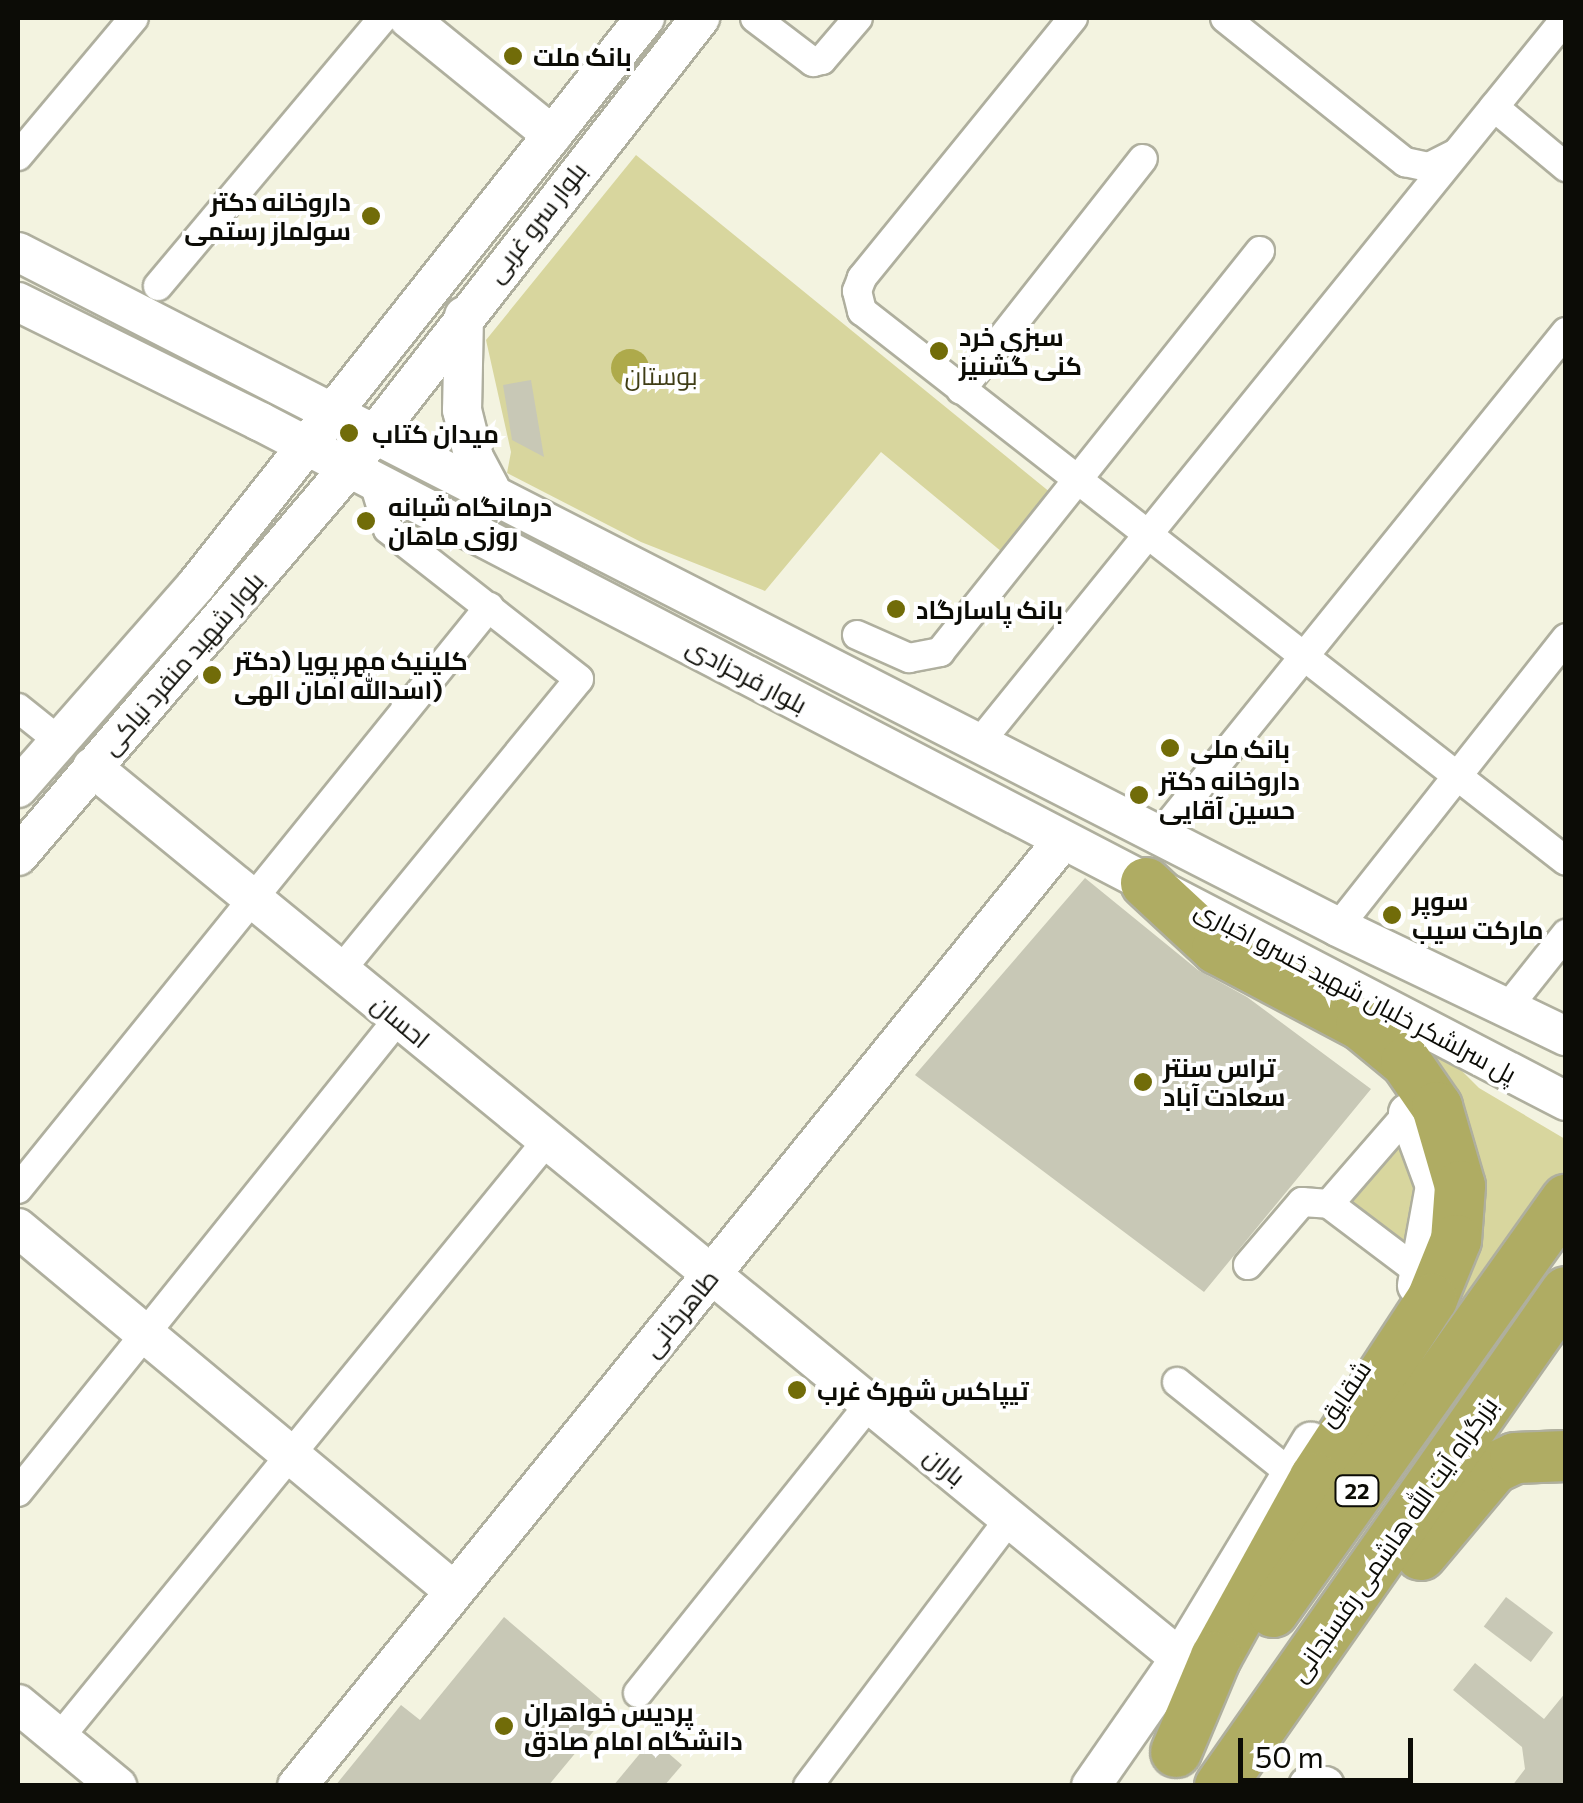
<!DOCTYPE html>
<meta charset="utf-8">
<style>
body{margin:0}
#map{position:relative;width:1583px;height:1803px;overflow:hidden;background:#f3f3e0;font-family:Commissioner,Cairo,sans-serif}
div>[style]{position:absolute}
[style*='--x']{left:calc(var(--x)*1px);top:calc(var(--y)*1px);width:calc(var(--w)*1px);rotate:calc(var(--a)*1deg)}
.green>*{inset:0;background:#d8d69e}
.water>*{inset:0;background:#aeaa4b}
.round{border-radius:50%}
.building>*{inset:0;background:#c8c8b6;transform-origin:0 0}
.roads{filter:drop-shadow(2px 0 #afaf9e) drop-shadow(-2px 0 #afaf9e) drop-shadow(0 2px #afaf9e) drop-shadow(0 -2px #afaf9e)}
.street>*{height:28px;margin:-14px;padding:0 14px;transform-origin:14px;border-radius:14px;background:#fff}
.secondary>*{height:38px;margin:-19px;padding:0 19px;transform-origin:19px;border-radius:19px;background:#fff}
.highway>*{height:50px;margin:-25px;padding:0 25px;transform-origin:25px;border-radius:25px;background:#afac63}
.dots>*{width:28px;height:28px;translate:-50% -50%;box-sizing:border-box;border:5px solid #fff;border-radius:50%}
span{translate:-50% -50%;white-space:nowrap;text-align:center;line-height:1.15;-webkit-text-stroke:8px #fff;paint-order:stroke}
.shield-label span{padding:2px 8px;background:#fff;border:2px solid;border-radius:8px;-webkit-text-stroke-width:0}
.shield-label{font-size:22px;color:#0c0c06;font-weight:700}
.poi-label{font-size:25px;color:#0c0c06;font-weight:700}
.left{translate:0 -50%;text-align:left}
.right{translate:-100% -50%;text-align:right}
.street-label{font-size:25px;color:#0c0c06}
.park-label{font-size:25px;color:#3f3d15}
.frame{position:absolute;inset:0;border:20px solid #0c0c06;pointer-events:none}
.scale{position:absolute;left:1238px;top:1738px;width:175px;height:45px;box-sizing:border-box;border:5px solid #0c0c06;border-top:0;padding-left:12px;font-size:30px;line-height:35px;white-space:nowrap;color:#0c0c06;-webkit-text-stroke:8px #fff;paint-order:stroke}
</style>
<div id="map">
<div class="green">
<i style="clip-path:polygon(636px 155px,1051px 493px,1002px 552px,881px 452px,765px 591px,641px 542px,507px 473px,511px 452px,486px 340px)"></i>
<i style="clip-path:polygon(1380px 1030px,1449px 1058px,1479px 1088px,1565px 1139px,1565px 1177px,1271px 1569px,1452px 1273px)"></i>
<i style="clip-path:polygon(1395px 1136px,1419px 1151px,1412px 1252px,1349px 1204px,1348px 1195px)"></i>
</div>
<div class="water">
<i class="round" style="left:611px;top:349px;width:38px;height:38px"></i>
</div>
<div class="building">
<i style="clip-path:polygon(531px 380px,544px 457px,512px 440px,503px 385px)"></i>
<i style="clip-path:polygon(1085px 878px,1198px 970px,1247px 997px,1371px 1089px,1204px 1292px,915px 1075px)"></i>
<i style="left:1506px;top:1597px;width:59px;height:37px;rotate:37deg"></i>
<i style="clip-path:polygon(504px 1617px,612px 1709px,548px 1786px,335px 1786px,401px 1705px,420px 1720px)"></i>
<i style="clip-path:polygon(1475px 1663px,1544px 1719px,1566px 1692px,1566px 1786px,1512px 1786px,1525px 1769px,1522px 1747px,1453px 1690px)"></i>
<i style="clip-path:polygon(652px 1739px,682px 1765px,664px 1786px,613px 1786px)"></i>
</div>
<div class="roads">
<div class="street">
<i style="--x:755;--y:18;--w:73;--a:37.2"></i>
<i style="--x:813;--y:62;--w:9;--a:-13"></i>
<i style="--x:822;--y:60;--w:55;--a:-49.4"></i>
<i style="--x:1073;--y:18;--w:335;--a:129.1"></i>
<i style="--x:862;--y:278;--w:14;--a:111"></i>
<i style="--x:857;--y:291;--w:21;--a:76"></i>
<i style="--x:862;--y:311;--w:893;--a:38"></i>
<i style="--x:1225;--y:18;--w:231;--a:38.7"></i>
<i style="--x:1405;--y:162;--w:25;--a:12"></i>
<i style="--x:1429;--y:167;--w:30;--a:-27"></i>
<i style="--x:1494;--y:107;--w:94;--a:39.8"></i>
<i style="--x:18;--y:156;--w:180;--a:-50"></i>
<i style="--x:158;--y:286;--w:350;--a:-50"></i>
<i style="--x:961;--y:390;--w:294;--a:-51.8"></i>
<i style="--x:857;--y:635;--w:57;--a:23.9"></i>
<i style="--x:909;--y:658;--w:32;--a:-11"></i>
<i style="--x:940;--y:652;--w:513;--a:-51.41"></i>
<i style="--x:18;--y:708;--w:51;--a:38.7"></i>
<i style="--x:980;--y:742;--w:931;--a:-51.01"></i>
<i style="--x:1159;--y:836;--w:648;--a:-51.08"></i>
<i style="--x:1338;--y:927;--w:368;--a:-51.7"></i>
<i style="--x:340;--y:971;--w:377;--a:-50.7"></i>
<i style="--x:579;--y:679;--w:243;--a:-141.9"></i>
<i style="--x:388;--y:529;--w:45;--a:-106.8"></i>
<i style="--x:1507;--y:1008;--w:95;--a:-51.4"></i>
<i style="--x:18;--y:1189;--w:749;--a:-51.02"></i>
<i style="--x:1329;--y:1204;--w:121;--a:-49"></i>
<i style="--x:1329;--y:1204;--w:118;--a:37.1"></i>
<i style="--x:1248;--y:1265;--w:83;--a:-49.4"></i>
<i style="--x:1302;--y:1202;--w:27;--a:4"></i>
<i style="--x:1177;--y:1382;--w:145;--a:38.8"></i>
<i style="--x:18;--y:1492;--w:607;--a:-51.22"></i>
<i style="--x:638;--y:1693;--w:369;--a:-51.3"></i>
<i style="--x:59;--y:1738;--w:770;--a:-50.75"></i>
<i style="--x:808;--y:1786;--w:336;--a:-53"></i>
</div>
<div class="secondary">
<i style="--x:408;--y:18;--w:186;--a:39.1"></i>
<i style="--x:18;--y:252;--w:1483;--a:27.08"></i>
<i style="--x:1338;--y:927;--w:253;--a:25.6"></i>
<i style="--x:18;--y:302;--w:271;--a:26.3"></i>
<i style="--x:261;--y:422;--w:1471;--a:27.49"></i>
<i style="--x:464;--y:316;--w:94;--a:91.2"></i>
<i style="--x:462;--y:410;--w:49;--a:76"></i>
<i style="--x:474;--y:458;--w:34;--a:62"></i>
<i style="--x:92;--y:767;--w:1406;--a:39.32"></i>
<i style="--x:18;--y:788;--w:271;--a:-48.7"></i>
<i style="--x:197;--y:584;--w:722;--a:-51.64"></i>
<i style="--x:18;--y:856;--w:507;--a:-49.56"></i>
<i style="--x:347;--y:470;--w:574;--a:-52.01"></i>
<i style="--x:1408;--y:1113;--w:78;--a:69.7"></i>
<i style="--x:1435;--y:1186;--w:101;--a:100.3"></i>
<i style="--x:18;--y:1228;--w:567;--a:39.78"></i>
<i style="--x:18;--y:1704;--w:129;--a:39.6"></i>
<i style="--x:297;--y:1786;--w:1217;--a:-51"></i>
<i style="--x:1091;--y:1786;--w:156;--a:-55.2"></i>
<i style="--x:1180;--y:1658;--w:253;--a:-58.8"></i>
<i style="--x:1308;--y:1786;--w:17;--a:0"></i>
</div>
<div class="highway">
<i style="--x:1146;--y:883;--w:97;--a:42.9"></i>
<i style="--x:1217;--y:949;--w:163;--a:27.8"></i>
<i style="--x:1361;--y:1025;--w:58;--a:39.4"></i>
<i style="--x:1406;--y:1062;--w:55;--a:55.4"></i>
<i style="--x:1437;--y:1107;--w:82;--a:73.8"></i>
<i style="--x:1460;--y:1186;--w:54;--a:94.2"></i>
<i style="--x:1456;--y:1240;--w:64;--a:112.1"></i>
<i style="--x:1432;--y:1299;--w:214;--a:123.2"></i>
<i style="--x:1315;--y:1478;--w:205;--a:118.9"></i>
<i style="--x:1216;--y:1657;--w:103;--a:112.8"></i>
<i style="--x:1421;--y:1555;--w:114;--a:-50"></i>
<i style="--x:1494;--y:1468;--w:23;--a:-25"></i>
<i style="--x:1515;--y:1458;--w:51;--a:-2.2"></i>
<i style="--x:1273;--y:1612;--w:506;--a:-54.58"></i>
<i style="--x:1220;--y:1786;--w:603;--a:-54.99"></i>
</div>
</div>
<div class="dots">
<i style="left:513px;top:56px;background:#716c09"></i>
<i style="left:371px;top:216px;background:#716c09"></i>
<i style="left:939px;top:351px;background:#716c09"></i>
<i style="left:349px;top:433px;background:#716c09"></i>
<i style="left:366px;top:521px;background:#716c09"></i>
<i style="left:896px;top:609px;background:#716c09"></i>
<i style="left:212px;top:675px;background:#716c09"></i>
<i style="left:1170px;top:748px;background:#716c09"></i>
<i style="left:1139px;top:795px;background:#716c09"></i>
<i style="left:1392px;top:915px;background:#716c09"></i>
<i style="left:1143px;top:1082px;background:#716c09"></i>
<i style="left:797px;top:1390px;background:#716c09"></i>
<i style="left:504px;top:1726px;background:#716c09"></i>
</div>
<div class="shield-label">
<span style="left:1357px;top:1491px">22</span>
</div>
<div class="poi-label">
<span class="left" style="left:533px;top:56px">بانک ملت</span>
<span class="right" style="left:351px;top:216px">داروخانه دکتر<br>سولماز رستمی</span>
<span class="left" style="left:959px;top:351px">سبزی خرد<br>کنی گشنیز</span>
<span class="left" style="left:372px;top:433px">میدان کتاب</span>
<span class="left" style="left:388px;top:521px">درمانگاه شبانه<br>روزی ماهان</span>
<span class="left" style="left:916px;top:609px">بانک پاسارگاد</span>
<span class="left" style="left:234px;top:675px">کلینیک مهر پویا (دکتر<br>اسدالله امان الهی)</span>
<span class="left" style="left:1190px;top:748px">بانک ملی</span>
<span class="left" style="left:1159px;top:795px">داروخانه دکتر<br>حسین آقایی</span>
<span class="left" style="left:1412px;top:915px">سوپر<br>مارکت سیب</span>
<span class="left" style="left:1163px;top:1082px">تراس سنتر<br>سعادت آباد</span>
<span class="left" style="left:817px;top:1390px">تیپاکس شهرک غرب</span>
<span class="left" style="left:524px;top:1726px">پردیس خواهران<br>دانشگاه امام صادق</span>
</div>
<div class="street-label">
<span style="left:536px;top:222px;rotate:-52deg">بلوار سرو غربی</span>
<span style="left:182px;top:663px;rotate:-49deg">بلوار شهید منفرد نیاکی</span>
<span style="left:747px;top:675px;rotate:28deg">بلوار فرحزادی</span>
<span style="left:1356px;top:991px;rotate:28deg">پل سرلشکر خلبان شهید خسرو اخباری</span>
<span style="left:401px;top:1021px;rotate:40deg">احسان</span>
<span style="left:680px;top:1313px;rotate:-51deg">طاهرخانی</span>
<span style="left:1344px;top:1393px;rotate:-56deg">شقایق</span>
<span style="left:945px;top:1466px;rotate:39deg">باران</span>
<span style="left:1393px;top:1539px;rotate:-55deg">بزرگراه آیت الله هاشمی رفسنجانی</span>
</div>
<div class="park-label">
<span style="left:661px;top:375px">بوستان</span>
</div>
<div class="frame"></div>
<div class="scale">50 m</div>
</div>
